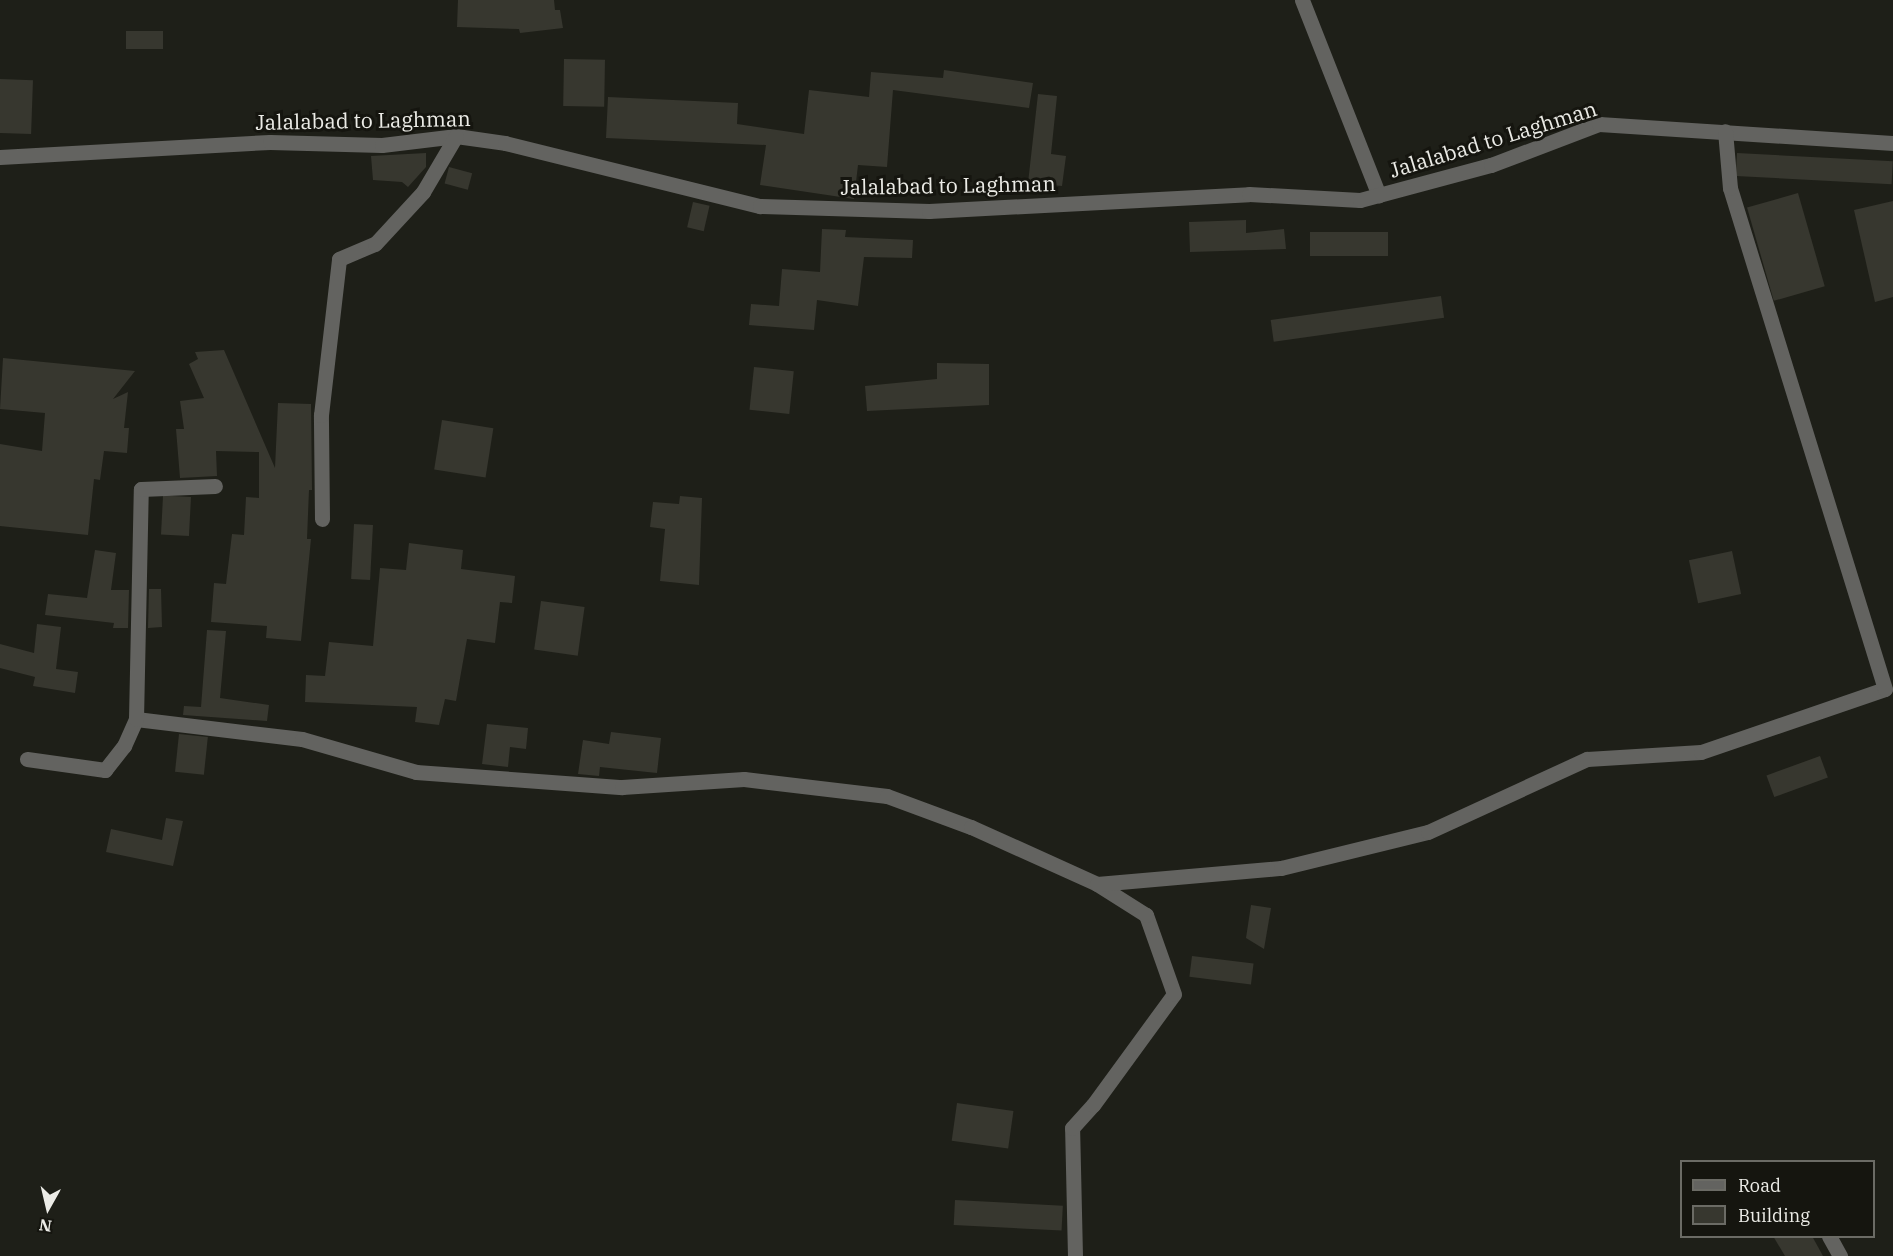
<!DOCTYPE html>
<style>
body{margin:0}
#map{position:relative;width:1893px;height:1256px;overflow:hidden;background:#1e1f18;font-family:"IBM Plex Serif",serif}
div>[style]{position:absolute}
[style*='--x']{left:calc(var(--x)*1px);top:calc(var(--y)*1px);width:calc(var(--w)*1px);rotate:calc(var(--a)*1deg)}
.building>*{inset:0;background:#37372f;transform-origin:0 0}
.minor>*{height:15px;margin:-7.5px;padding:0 7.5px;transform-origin:7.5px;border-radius:7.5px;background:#636360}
span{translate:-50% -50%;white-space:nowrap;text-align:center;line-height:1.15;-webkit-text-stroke:6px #15150f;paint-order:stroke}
.street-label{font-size:21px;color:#ecece7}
.legend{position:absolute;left:1680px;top:1160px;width:195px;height:78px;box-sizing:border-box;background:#15150f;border:2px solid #6b6b65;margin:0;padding:8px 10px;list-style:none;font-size:18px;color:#ecece7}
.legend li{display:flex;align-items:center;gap:12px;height:30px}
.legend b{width:30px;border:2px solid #6b6b65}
.north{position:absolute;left:18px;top:1178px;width:60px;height:60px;-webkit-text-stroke:4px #15150f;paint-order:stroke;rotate:188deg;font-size:16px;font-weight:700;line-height:24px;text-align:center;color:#ecece7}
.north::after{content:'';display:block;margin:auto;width:21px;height:27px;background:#ecece7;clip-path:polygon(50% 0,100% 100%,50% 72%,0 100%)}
</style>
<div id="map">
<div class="building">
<i style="clip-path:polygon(458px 0,554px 0,555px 10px,560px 10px,563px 28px,520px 33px,519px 29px,457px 27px)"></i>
<i style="left:126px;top:31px;width:37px;height:18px"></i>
<i style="left:564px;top:59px;width:41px;height:47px;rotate:1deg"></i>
<i style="clip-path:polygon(944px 70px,1033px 83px,1029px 108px,893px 90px,887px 167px,858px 165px,854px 199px,760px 185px,766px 145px,606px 138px,608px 97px,738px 103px,737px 124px,804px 134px,809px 90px,869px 97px,871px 72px,943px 78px)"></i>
<i style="left:0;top:79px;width:33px;height:54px;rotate:2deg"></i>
<i style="clip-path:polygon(1038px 94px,1057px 96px,1051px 154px,1066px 156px,1062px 186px,1028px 183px)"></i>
<i style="clip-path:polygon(426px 153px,426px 167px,408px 187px,402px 182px,373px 180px,371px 156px)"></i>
<i style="left:1737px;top:153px;width:156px;height:23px;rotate:3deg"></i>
<i style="left:449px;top:167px;width:24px;height:17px;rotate:15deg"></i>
<i style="left:1798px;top:193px;width:97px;height:53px;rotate:74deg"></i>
<i style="clip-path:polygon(1893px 201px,1893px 297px,1875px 302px,1854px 210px)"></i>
<i style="left:693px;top:202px;width:17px;height:26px;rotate:13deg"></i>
<i style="clip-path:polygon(1246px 220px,1246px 233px,1284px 229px,1286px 249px,1190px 252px,1189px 222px)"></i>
<i style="clip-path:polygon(822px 229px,846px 230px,845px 237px,913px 240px,912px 258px,864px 257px,858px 306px,817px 300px,814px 330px,749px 325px,751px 304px,779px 306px,782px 269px,820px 272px)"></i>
<i style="left:1388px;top:232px;width:24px;height:78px;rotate:90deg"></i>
<i style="left:1441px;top:296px;width:22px;height:172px;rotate:82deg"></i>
<i style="clip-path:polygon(224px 350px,275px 468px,278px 403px,311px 404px,312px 490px,309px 490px,307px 539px,311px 539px,301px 641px,266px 638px,267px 626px,211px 622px,214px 583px,226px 584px,232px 534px,244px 535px,246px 497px,259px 498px,259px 452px,216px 451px,217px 476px,180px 478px,176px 429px,184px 429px,180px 401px,204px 398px,189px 364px,198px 359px,195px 352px)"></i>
<i style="clip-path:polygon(3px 358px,135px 371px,113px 399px,128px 392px,124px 428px,129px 428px,127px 453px,104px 451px,100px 480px,94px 479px,88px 535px,0 526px,0 444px,42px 451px,45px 413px,0 409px)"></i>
<i style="clip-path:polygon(937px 363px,989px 364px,989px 405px,867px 411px,865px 386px,937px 379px)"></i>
<i style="left:754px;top:367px;width:40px;height:43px;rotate:6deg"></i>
<i style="left:442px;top:420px;width:52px;height:50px;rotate:9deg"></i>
<i style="clip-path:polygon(680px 496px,702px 498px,699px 585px,660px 581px,665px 529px,650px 527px,653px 502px,679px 504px)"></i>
<i style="left:191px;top:497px;width:39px;height:28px;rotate:93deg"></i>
<i style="left:354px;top:524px;width:19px;height:55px;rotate:3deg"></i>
<i style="clip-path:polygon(409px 543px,463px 550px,461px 569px,515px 576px,512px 603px,500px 602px,495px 643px,467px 639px,456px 701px,445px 699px,439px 725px,415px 722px,417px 707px,305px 702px,306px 675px,325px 676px,329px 642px,373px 646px,380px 568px,406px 570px)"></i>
<i style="clip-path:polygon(95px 550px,116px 553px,111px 590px,129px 590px,128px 628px,113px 628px,114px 623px,45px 615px,48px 594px,87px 598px)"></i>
<i style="left:1732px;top:551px;width:44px;height:44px;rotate:78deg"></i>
<i style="clip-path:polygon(149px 589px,161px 589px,162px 627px,148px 628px)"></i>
<i style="left:541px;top:601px;width:44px;height:49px;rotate:8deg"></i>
<i style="clip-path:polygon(37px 624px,61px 627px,56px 669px,78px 672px,75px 693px,33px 686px,35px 677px,0 668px,0 644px,34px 653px)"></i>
<i style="clip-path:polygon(207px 630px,226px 631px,220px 698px,269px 705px,267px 721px,183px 715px,184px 706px,201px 707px)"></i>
<i style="clip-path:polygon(487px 724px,528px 728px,526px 749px,510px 747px,508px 767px,482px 764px)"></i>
<i style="clip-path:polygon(611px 732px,661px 738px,657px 773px,600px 767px,599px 776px,578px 774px,583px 740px,609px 744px)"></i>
<i style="left:179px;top:734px;width:29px;height:38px;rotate:6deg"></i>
<i style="left:1820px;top:756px;width:23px;height:57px;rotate:70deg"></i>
<i style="clip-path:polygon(166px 818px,183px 821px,173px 866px,106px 852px,111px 829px,162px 840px)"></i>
<i style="clip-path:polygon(1251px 905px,1271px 908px,1264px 949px,1246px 938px)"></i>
<i style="left:1192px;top:956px;width:62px;height:21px;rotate:7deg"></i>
<i style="left:957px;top:1103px;width:57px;height:38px;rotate:8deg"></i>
<i style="left:955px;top:1200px;width:108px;height:25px;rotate:3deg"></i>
<i style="clip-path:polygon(1773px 1236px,1812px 1236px,1823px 1256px,1785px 1256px)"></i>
</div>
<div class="minor">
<i style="--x:1302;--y:0;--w:210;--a:68.5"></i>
<i style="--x:0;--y:157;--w:270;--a:-3.2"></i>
<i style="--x:270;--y:142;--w:112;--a:1.5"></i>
<i style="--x:382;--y:145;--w:75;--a:-6.9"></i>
<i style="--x:456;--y:136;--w:49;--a:8.1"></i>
<i style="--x:505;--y:143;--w:263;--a:13.9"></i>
<i style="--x:760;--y:206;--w:169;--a:1.7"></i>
<i style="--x:929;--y:211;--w:320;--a:-3"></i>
<i style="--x:1249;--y:194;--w:111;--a:3.1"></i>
<i style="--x:1360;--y:200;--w:136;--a:-15"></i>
<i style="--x:1491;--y:165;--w:116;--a:-20.8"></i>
<i style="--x:1599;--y:124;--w:295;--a:3.7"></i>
<i style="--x:322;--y:519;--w:104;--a:-90.6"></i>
<i style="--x:321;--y:415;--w:157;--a:-83.4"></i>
<i style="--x:339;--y:259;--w:39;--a:-23"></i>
<i style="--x:375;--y:244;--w:71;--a:-47.3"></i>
<i style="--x:423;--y:192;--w:65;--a:-59.5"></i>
<i style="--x:136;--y:719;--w:167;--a:6.9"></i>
<i style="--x:302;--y:739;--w:119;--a:16.1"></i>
<i style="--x:416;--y:772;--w:207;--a:4.2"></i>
<i style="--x:622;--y:787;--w:122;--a:-3.8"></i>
<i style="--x:744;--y:779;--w:144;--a:6.8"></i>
<i style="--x:887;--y:796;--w:90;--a:20.3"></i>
<i style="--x:971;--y:827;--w:138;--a:24.3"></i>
<i style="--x:27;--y:759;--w:79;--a:8"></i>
<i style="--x:105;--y:770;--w:31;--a:-52"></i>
<i style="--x:124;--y:746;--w:30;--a:-66"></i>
<i style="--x:136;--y:719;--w:230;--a:-88.8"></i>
<i style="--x:141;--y:489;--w:74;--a:-2.3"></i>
<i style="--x:1829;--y:1236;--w:23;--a:61"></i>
<i style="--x:1075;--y:1256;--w:128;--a:-91.3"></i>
<i style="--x:1072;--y:1128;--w:31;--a:-48"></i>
<i style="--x:1093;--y:1105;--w:137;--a:-53.9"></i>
<i style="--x:1174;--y:994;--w:84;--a:-109.5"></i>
<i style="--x:1146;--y:915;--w:58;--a:-147.7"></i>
<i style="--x:1097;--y:884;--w:185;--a:-5"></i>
<i style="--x:1281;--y:868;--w:151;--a:-13.8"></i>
<i style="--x:1428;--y:832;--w:175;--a:-24.7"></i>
<i style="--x:1587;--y:759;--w:114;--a:-3.5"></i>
<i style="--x:1701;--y:752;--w:194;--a:-18.9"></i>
<i style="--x:1885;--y:689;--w:524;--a:-107.19"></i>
<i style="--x:1730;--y:188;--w:57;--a:-95"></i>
</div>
<div class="street-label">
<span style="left:363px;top:120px;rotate:-1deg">Jalalabad to Laghman</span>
<span style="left:1493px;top:139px;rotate:-17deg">Jalalabad to Laghman</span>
<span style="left:948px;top:185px;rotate:-1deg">Jalalabad to Laghman</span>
</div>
<ul class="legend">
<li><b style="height:8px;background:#636360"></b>Road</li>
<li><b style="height:16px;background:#37372f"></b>Building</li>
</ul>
<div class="north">N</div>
</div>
